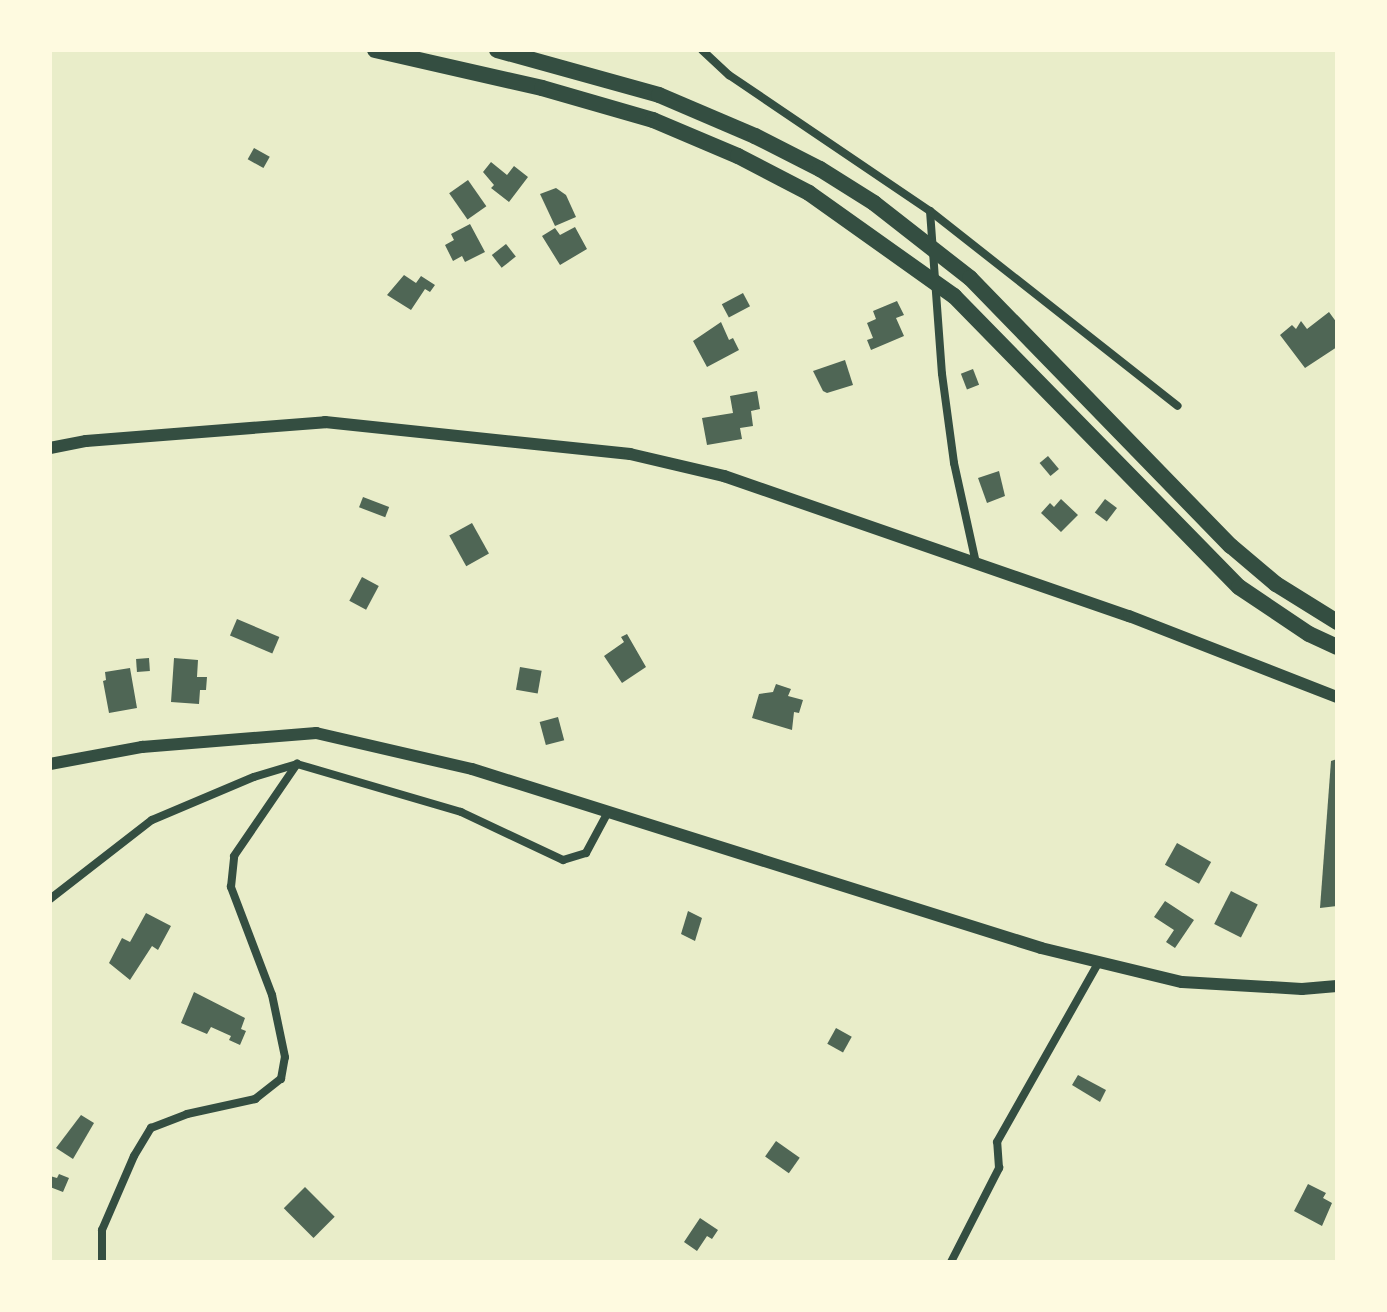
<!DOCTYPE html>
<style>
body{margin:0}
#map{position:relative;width:1387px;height:1312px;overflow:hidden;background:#e9edc9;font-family:"Nunito Sans",sans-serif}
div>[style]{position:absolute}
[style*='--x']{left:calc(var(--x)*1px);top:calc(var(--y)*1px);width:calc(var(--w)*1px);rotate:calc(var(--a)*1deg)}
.building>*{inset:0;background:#4f6655;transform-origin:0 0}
.minor>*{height:8px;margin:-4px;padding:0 4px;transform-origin:4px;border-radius:4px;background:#344e41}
.tertiary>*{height:12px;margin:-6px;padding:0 6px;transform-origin:6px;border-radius:6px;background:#344e41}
.trunk>*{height:16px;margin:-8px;padding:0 8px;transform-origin:8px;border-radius:8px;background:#344e41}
span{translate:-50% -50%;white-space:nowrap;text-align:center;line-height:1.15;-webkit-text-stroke:6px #fefae0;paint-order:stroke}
.frame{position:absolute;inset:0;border:52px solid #fefae0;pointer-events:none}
</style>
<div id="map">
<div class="building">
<i style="left:254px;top:148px;width:18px;height:13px;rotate:29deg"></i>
<i style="clip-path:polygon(491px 162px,507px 175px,514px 166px,528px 177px,509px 202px,491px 188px,494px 185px,483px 172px)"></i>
<i style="left:468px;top:180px;width:32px;height:23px;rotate:55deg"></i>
<i style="clip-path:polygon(556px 188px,566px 195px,576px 217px,555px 226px,540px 194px)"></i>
<i style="clip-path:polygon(470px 224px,485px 252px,465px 262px,462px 256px,453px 261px,445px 245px,454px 240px,451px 234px)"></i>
<i style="clip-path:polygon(575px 227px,587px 249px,560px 265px,542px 236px,555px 228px,560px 235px)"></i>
<i style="left:506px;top:244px;width:16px;height:18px;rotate:52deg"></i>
<i style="clip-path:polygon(404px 275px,416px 283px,421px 276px,435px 285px,430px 292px,425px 289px,411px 310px,387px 295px)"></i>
<i style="left:743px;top:293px;width:15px;height:24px;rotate:62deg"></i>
<i style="clip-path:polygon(897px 301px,904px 315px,896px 318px,904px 336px,871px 350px,867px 340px,873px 338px,867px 323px,876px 319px,873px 311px)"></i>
<i style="clip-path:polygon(1329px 312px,1337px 323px,1337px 347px,1305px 368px,1280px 335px,1292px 325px,1296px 329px,1301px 321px,1307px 329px)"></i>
<i style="clip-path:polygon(721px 322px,729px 340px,733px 338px,739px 350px,707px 367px,693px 341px)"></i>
<i style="clip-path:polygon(845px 360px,853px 385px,827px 393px,823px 391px,813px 371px)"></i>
<i style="left:973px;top:369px;width:17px;height:13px;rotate:69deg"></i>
<i style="clip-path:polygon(757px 391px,760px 409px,751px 411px,753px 426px,740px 428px,742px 439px,707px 445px,702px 418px,733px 413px,730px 396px)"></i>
<i style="left:1048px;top:456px;width:17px;height:11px;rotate:50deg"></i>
<i style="clip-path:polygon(999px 471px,1005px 496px,987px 503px,978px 478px)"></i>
<i style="left:363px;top:497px;width:28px;height:11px;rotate:21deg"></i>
<i style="clip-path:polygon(1061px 499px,1078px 515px,1061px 532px,1041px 513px,1050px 503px,1054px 507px)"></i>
<i style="left:1105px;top:499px;width:15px;height:17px;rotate:37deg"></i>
<i style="left:472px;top:523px;width:35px;height:26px;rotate:61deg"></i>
<i style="left:362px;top:577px;width:19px;height:27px;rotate:28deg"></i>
<i style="left:237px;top:619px;width:46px;height:18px;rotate:23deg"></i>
<i style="clip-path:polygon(627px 634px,646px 667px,622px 683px,604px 656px,624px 642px,621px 637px)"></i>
<i style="left:149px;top:658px;width:13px;height:13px;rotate:86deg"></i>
<i style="clip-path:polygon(174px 658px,198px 660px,197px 677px,207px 677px,206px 690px,200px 690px,199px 704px,171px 702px)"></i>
<i style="left:520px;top:667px;width:22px;height:23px;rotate:10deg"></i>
<i style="clip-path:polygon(130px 668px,137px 708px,109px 713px,103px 681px,106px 680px,105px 672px)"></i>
<i style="clip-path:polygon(776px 684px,791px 689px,788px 696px,803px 700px,799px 713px,794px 712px,792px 730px,752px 718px,759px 694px,773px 692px)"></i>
<i style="left:558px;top:717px;width:24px;height:19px;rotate:75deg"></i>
<i style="clip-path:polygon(1337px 759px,1337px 906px,1320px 908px,1331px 761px)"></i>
<i style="left:1177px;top:843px;width:39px;height:25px;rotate:29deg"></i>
<i style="left:1231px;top:891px;width:30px;height:37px;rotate:27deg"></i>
<i style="clip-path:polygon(1165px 901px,1194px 920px,1175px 948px,1166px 942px,1174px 930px,1154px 917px)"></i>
<i style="clip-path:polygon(688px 911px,702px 918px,695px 941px,681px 934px)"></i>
<i style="clip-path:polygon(146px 913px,171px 926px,158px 950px,152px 946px,130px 980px,109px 963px,122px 938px,130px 942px)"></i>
<i style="clip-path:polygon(194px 992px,245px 1018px,241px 1029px,246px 1031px,240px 1045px,229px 1040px,231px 1036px,211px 1027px,207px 1034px,181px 1023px)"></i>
<i style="left:836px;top:1028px;width:18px;height:18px;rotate:29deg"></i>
<i style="clip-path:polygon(1078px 1075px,1106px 1090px,1100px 1102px,1072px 1085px)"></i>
<i style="clip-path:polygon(81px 1115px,94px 1123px,73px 1159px,56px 1148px)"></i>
<i style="left:776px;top:1141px;width:29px;height:19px;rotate:35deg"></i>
<i style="clip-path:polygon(59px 1174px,69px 1178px,63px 1192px,50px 1187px,50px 1176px,57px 1178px)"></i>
<i style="clip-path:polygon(1308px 1184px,1326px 1193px,1323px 1198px,1332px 1203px,1322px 1226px,1294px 1211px)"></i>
<i style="left:305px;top:1187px;width:42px;height:30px;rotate:45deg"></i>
<i style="clip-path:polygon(700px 1218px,718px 1230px,712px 1239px,707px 1236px,697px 1251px,684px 1242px)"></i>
</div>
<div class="minor">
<i style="--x:702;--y:50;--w:37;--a:43"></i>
<i style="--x:729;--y:75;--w:243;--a:34.1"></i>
<i style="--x:930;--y:211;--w:315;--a:38.2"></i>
<i style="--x:930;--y:211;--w:163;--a:85.8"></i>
<i style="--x:942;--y:374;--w:90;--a:82.3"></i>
<i style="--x:954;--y:463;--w:102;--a:77.6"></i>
<i style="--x:50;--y:899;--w:129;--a:-37.8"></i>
<i style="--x:152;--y:820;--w:111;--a:-22.9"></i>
<i style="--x:254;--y:777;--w:45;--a:-16.8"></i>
<i style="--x:297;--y:764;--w:171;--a:16.3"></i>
<i style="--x:461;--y:812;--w:113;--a:25.2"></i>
<i style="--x:563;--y:860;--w:24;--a:-17"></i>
<i style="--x:586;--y:853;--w:47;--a:-61.8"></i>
<i style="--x:102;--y:1262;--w:32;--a:-90"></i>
<i style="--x:102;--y:1230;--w:81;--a:-66.6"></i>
<i style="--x:134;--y:1156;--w:33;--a:-59"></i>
<i style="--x:151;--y:1128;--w:39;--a:-21"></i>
<i style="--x:187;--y:1114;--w:70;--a:-12.4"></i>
<i style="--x:255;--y:1099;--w:33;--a:-38"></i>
<i style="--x:281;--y:1079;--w:22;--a:-80"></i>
<i style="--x:285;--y:1057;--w:63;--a:-101.8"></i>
<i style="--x:272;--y:995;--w:116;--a:-110.8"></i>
<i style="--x:231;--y:887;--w:31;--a:-84"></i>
<i style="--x:234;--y:856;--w:112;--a:-55.6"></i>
<i style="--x:951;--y:1262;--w:106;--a:-62.9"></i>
<i style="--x:999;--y:1168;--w:26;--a:-94"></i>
<i style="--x:997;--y:1142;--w:207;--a:-60.5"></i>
</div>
<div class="tertiary">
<i style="--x:50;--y:448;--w:37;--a:-11"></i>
<i style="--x:86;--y:441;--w:240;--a:-4.5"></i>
<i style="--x:325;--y:422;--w:307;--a:6"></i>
<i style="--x:630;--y:454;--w:97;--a:13.2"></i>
<i style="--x:724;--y:476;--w:429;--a:19.1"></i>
<i style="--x:1129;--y:616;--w:223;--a:21.3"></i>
<i style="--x:50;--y:764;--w:94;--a:-10.5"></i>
<i style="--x:142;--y:747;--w:175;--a:-4.6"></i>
<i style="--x:316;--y:733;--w:160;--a:13"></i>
<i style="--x:472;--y:769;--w:596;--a:17.46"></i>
<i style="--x:1041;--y:948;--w:145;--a:13.6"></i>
<i style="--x:1182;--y:982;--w:120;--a:3.3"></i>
<i style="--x:1302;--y:989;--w:35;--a:-5"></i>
</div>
<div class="trunk">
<i style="--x:375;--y:50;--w:171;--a:12.8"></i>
<i style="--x:542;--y:88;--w:116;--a:16.1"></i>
<i style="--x:653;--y:120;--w:92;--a:23"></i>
<i style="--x:738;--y:156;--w:80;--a:27.5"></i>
<i style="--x:809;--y:193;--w:178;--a:35.4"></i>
<i style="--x:954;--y:296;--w:407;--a:45.6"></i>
<i style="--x:1239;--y:587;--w:84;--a:33.9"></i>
<i style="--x:1309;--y:634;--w:31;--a:25"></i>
<i style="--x:497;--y:50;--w:168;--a:15.5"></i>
<i style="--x:659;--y:95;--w:104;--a:23.1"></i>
<i style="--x:755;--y:136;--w:73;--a:26.9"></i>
<i style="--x:820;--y:169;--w:64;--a:32.2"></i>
<i style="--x:874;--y:203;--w:122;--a:38"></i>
<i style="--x:970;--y:278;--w:374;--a:45.8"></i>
<i style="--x:1231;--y:546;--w:59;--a:40.2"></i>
<i style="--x:1276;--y:584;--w:72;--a:31.9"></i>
</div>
<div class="frame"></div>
</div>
